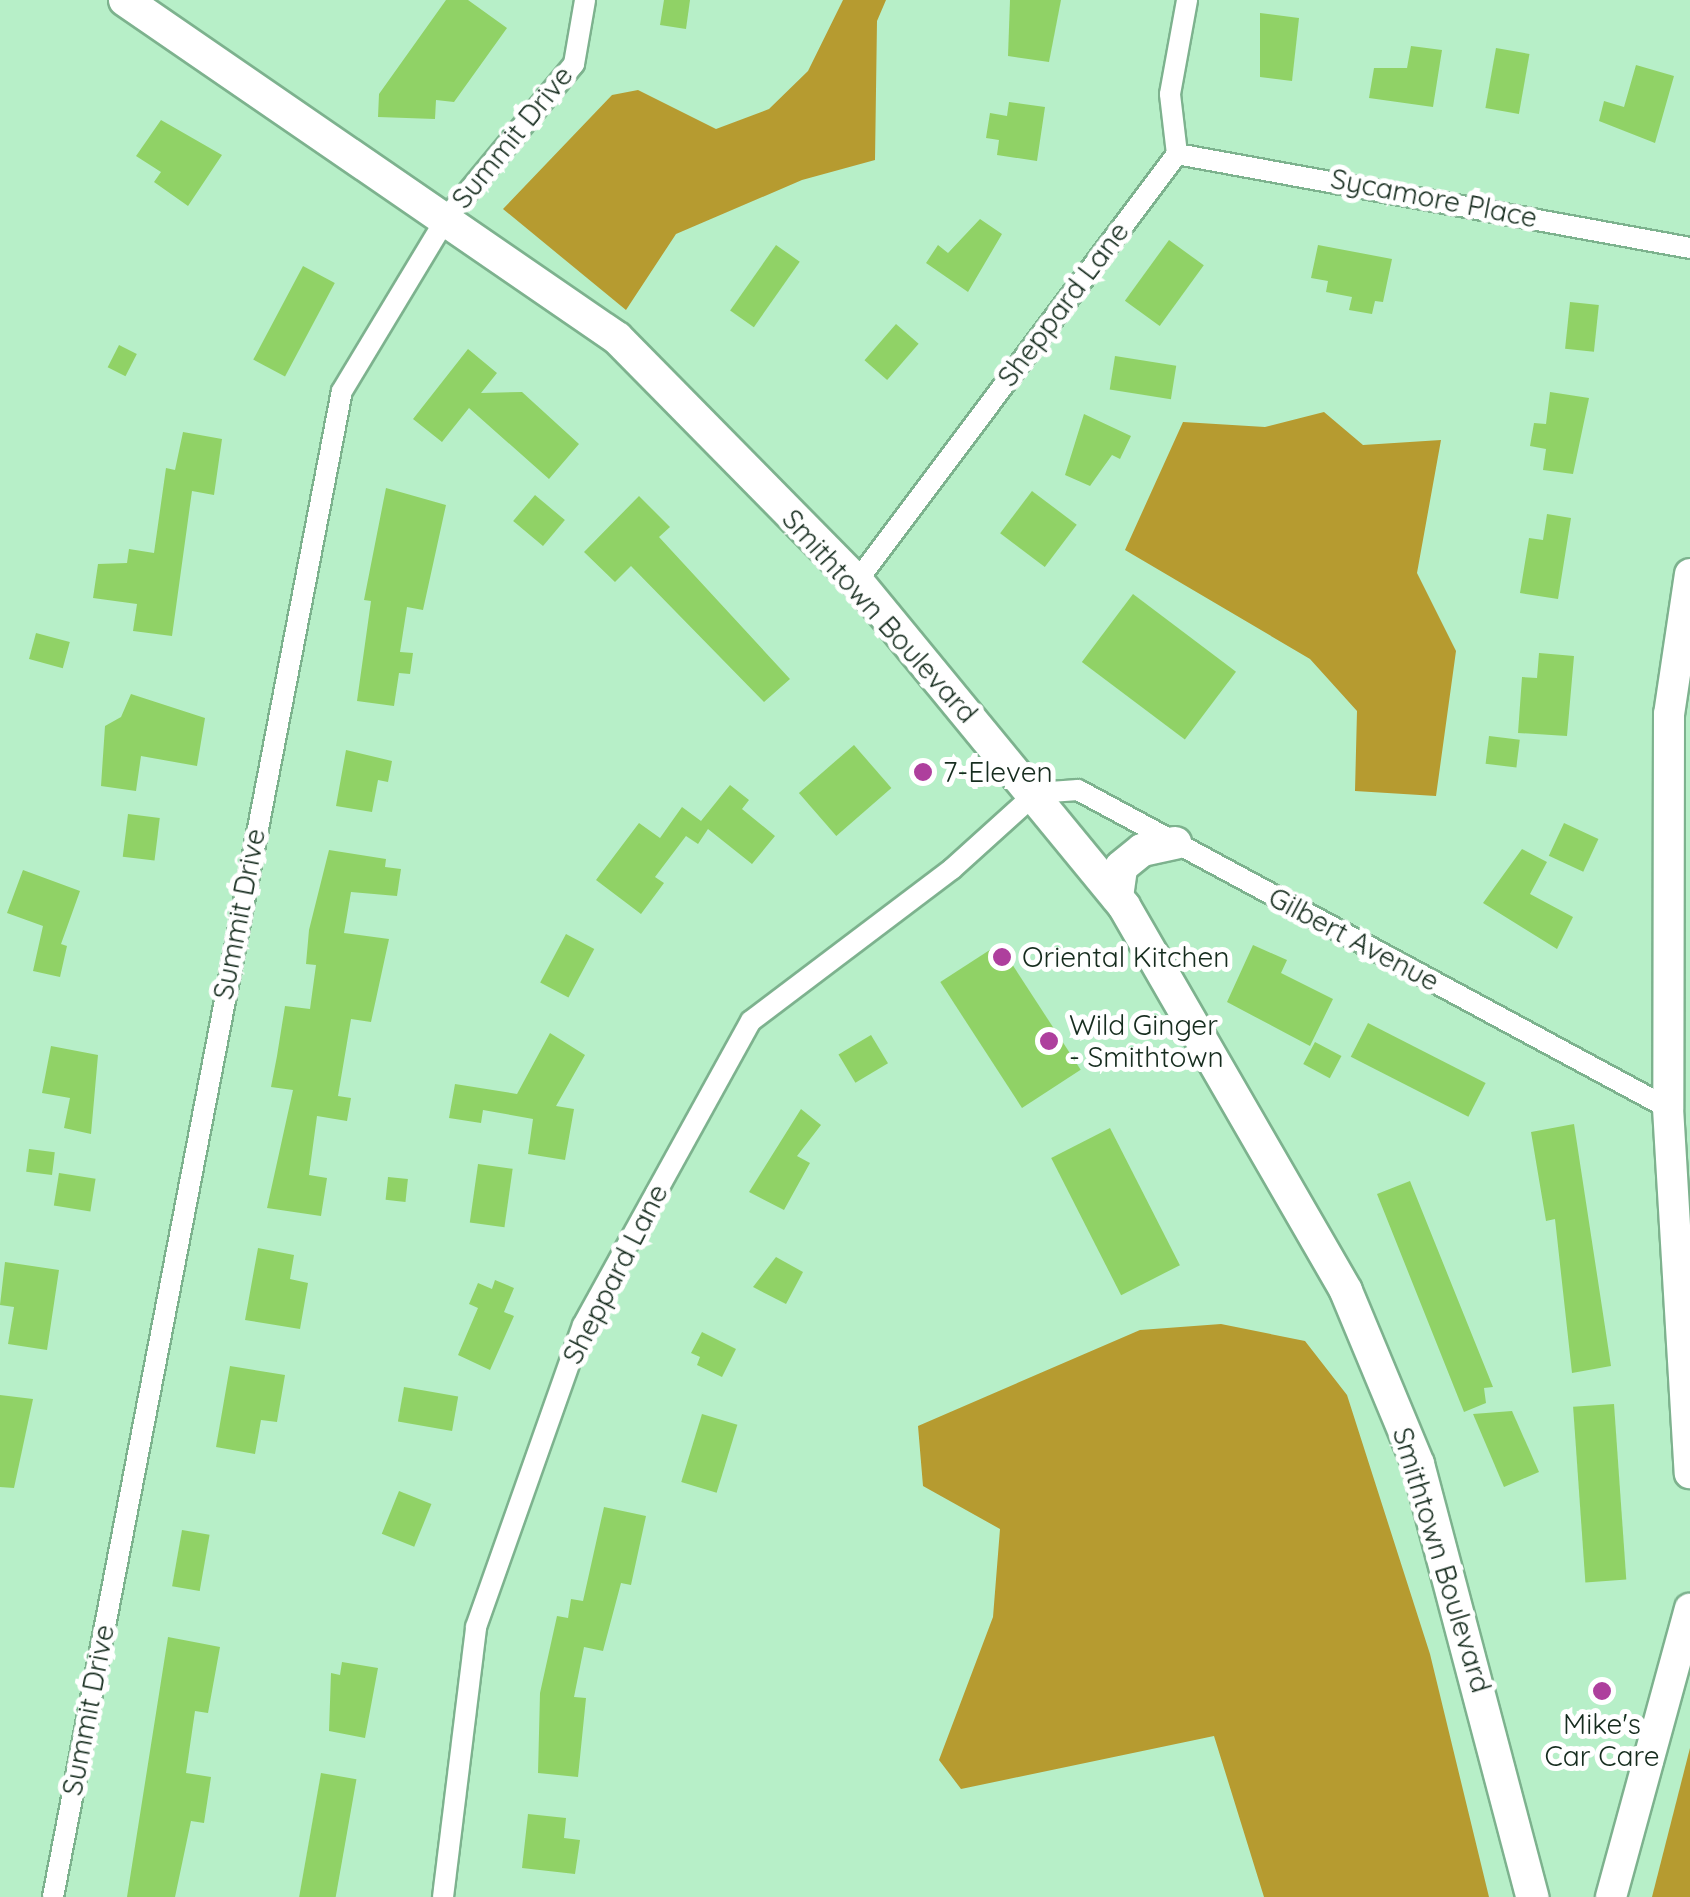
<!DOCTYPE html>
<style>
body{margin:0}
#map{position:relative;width:1690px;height:1897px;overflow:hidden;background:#b7efc8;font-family:Quicksand,sans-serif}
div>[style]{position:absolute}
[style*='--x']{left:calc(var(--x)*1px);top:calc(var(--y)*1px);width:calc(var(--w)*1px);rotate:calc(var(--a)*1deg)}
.forest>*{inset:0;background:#b69b30}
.building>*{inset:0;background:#90d266;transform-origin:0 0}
.roads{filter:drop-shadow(2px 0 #7db28e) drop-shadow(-2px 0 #7db28e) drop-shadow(0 2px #7db28e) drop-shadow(0 -2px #7db28e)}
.street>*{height:20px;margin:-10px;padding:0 10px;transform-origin:10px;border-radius:10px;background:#fff}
.secondary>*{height:30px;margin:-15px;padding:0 15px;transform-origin:15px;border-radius:15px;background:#fff}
.primary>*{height:32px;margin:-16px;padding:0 16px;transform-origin:16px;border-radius:16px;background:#fff}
.dots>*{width:28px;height:28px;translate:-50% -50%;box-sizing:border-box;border:5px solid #fff;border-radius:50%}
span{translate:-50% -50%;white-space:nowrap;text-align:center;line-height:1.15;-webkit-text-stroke:10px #fff;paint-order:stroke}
.street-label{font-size:28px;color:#162c1e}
.poi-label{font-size:28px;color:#162c1e}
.left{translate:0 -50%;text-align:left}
</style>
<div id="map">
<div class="forest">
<i style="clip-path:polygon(843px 0,886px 0,877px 21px,875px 160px,802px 180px,676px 234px,626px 310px,503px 209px,612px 95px,638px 90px,716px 129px,769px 109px,808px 71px)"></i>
<i style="clip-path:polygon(1324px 412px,1363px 445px,1441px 440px,1417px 573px,1456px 651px,1436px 796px,1355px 791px,1357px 711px,1310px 659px,1125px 550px,1183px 422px,1265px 427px)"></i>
<i style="clip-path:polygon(1221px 1324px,1305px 1341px,1347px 1395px,1430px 1654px,1489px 1897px,1264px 1897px,1214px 1736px,961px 1789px,939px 1760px,993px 1617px,1000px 1529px,923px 1486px,918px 1426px,1140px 1330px)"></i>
<i style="clip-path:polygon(1690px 1748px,1690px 1897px,1652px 1897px)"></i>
</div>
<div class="building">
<i style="clip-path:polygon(446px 0,468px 0,507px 28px,454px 102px,436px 100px,435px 119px,378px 117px,379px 94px)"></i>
<i style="clip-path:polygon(664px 0,690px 0,686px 29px,660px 25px)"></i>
<i style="clip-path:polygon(1010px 0,1061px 0,1049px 62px,1008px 56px)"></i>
<i style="clip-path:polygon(1260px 13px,1299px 18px,1292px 81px,1260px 77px)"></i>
<i style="clip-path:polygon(1411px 46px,1442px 50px,1433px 107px,1369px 98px,1374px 68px,1407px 68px)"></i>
<i style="left:1496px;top:48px;width:34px;height:61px;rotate:10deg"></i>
<i style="clip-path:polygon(1636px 65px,1674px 76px,1655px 143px,1599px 121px,1604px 101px,1624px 107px)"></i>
<i style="clip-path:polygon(1009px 102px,1045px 107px,1037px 161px,997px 155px,999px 140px,986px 138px,990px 113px,1007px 116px)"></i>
<i style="clip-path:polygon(161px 120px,222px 155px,188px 206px,154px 182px,161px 172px,136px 156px)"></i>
<i style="clip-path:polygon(980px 219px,1002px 234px,968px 292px,926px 263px,938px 245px,948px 253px)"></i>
<i style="left:1169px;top:240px;width:43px;height:75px;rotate:36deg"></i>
<i style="left:776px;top:245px;width:29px;height:80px;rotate:35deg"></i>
<i style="clip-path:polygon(1318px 245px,1392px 259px,1383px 302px,1375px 301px,1372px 314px,1349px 310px,1352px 297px,1326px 292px,1328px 281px,1311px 278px)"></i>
<i style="left:303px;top:266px;width:36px;height:106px;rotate:28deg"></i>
<i style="left:1570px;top:302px;width:29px;height:47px;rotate:6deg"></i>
<i style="left:896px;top:324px;width:30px;height:48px;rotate:41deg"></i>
<i style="left:119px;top:345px;width:20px;height:25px;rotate:27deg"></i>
<i style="clip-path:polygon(468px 349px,497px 373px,481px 393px,522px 392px,579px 444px,549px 479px,469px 408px,442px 442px,413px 419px)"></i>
<i style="left:1115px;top:356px;width:62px;height:34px;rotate:9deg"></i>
<i style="clip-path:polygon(1550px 392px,1589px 398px,1573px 474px,1543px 470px,1546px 449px,1530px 446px,1534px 423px,1546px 424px)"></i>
<i style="clip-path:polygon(1084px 414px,1131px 436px,1120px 459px,1112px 455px,1090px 486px,1065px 475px)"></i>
<i style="clip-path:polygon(183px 432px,222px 439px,214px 495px,192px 491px,172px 636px,133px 631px,137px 604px,93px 598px,98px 564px,127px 563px,129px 549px,154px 553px,166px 468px,175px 470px)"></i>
<i style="clip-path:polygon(386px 488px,446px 505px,423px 610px,407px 607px,400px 652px,413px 653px,410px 674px,399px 673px,394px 706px,357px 701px,371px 601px,364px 600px)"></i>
<i style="left:1032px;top:491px;width:56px;height:53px;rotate:37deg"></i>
<i style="left:535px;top:495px;width:39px;height:34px;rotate:40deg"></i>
<i style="clip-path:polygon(639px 496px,670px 527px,659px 537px,790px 679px,764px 702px,631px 566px,615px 582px,584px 552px)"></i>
<i style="clip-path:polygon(1547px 514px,1571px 518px,1558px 599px,1520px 593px,1529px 538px,1543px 540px)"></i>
<i style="left:1133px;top:594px;width:129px;height:85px;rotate:37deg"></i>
<i style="left:36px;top:633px;width:35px;height:27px;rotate:15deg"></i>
<i style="clip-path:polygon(1539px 653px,1574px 656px,1567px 736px,1518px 733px,1522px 677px,1537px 678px)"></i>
<i style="clip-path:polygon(131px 694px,205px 718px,197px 766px,141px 756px,136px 791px,101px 786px,105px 726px,121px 717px)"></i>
<i style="left:1489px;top:736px;width:31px;height:28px;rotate:7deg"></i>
<i style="left:854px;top:745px;width:57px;height:73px;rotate:49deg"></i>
<i style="clip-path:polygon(346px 750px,392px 761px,388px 782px,378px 780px,372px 812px,336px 806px)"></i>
<i style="clip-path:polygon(730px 785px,749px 800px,742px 809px,775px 836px,752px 864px,708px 829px,698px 844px,686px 836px,655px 877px,664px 883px,641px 914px,596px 880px,639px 823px,660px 838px,682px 807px,701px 821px)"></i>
<i style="left:128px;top:814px;width:32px;height:43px;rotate:7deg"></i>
<i style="left:1564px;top:823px;width:38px;height:36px;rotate:25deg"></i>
<i style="clip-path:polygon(1522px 849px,1547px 862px,1530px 894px,1573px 917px,1557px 949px,1483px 903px)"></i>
<i style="clip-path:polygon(329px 850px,386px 859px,385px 867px,401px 869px,397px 896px,351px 892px,344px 933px,389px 939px,371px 1022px,351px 1019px,338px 1096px,351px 1098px,347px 1121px,317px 1116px,309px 1175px,327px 1178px,321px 1216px,267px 1208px,293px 1090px,271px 1087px,277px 1056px,285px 1006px,310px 1009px,316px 965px,306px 964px,309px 930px)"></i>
<i style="clip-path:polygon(23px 870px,80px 891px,61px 944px,67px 946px,60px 977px,33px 971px,43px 926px,7px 913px)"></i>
<i style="left:566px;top:934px;width:32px;height:55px;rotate:28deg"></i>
<i style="left:999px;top:944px;width:150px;height:70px;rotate:57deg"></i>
<i style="clip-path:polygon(1253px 945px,1287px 960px,1281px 973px,1333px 999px,1310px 1046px,1227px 1002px)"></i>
<i style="left:1368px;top:1023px;width:132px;height:38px;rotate:27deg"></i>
<i style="clip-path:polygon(550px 1033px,585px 1055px,556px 1106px,574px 1109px,565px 1160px,528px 1154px,533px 1119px,483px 1110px,481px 1123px,449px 1118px,455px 1084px,517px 1094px)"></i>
<i style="left:871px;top:1035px;width:33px;height:38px;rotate:59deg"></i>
<i style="left:1315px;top:1042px;width:30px;height:25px;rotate:28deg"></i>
<i style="clip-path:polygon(51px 1046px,98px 1055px,91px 1134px,64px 1128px,70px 1098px,42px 1093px)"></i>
<i style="clip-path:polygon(801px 1109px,821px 1125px,797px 1156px,810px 1163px,784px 1210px,749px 1192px)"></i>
<i style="clip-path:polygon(1574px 1124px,1611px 1366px,1572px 1373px,1555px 1219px,1546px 1221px,1531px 1132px)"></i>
<i style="left:1110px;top:1128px;width:154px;height:66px;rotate:63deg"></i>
<i style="left:29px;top:1149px;width:26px;height:23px;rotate:7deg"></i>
<i style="left:478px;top:1164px;width:35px;height:59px;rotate:8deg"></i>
<i style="left:59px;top:1173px;width:37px;height:33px;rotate:9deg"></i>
<i style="left:388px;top:1177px;width:20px;height:23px;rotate:6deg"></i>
<i style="clip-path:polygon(1410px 1181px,1493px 1387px,1484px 1388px,1486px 1403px,1464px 1412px,1377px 1194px)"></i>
<i style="clip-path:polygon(258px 1248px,294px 1255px,290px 1279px,308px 1283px,300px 1329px,245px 1320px)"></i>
<i style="clip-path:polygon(776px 1257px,803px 1272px,786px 1304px,753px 1287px)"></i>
<i style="clip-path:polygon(5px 1262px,59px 1270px,47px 1350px,8px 1344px,14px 1307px,0 1305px)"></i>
<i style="clip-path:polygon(495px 1280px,514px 1288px,504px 1312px,514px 1316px,490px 1370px,458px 1355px,478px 1308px,469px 1304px,478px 1283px,492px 1289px)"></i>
<i style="clip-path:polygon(702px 1332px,736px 1349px,722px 1377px,697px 1365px,700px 1357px,691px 1353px)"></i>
<i style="clip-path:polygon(230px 1366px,285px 1375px,277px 1422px,261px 1420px,255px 1454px,216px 1447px)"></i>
<i style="left:404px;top:1387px;width:55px;height:35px;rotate:10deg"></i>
<i style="clip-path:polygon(0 1395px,33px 1399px,14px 1488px,0 1487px)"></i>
<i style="left:1614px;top:1404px;width:176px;height:41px;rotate:86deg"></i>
<i style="clip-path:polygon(1512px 1411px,1539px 1472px,1504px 1487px,1473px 1414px)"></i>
<i style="left:702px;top:1414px;width:37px;height:71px;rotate:17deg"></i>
<i style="left:399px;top:1491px;width:35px;height:46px;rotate:22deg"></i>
<i style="clip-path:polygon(604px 1507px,646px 1516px,631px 1585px,621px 1583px,603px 1651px,584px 1647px,574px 1697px,586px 1698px,578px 1777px,538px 1773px,540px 1693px,557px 1616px,568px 1618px,571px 1599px,583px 1601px)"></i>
<i style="left:182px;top:1530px;width:28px;height:57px;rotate:10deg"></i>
<i style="clip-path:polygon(168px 1637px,220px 1647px,208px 1713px,195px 1711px,186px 1773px,211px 1777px,204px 1823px,191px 1821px,175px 1897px,127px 1897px)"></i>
<i style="clip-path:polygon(342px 1662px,378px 1668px,365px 1738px,329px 1731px,331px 1673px,340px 1675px)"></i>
<i style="left:321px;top:1773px;width:36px;height:126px;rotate:10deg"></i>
<i style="clip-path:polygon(528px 1814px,566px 1818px,564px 1838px,580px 1840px,575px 1874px,522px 1868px)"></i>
</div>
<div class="roads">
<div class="street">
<i style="--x:1177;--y:154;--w:522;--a:10.38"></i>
<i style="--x:857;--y:581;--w:534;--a:-53.15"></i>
<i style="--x:1177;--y:154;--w:60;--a:-96.7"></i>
<i style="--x:1170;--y:94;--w:96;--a:-79.7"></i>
<i style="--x:53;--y:1897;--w:1533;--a:-79.14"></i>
<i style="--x:342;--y:391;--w:203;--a:-58.9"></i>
<i style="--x:447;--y:217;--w:199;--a:-50.3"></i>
<i style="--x:574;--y:64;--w:65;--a:-80.2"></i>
<i style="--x:443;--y:1897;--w:272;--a:-83"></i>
<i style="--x:476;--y:1627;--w:320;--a:-70.5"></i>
<i style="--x:583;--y:1325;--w:347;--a:-61.1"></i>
<i style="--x:751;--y:1021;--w:252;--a:-37.1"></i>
<i style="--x:952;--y:869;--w:113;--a:-42.1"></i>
<i style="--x:1036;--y:793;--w:42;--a:-4.1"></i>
<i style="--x:1078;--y:790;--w:670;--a:28.32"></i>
</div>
<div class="secondary">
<i style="--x:1690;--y:574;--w:142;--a:98.5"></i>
<i style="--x:1669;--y:714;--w:394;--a:90.1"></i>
<i style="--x:1668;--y:1108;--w:366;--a:86.6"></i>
<i style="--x:1611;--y:1897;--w:299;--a:-74.7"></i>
</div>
<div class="primary">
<i style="--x:125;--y:0;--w:597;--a:34.49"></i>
<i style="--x:617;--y:338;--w:342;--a:45.4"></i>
<i style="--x:857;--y:581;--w:421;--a:50.6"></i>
<i style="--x:1124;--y:906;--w:444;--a:60"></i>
<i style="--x:1346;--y:1291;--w:187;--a:67.4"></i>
<i style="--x:1418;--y:1464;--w:448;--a:75.2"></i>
<i style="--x:1117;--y:897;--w:30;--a:-82"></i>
<i style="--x:1121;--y:867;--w:27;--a:-39"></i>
<i style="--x:1142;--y:850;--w:34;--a:-12"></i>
</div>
</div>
<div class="dots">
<i style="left:923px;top:772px;background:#ae3f9d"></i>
<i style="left:1002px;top:957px;background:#ae3f9d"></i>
<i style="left:1049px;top:1041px;background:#ae3f9d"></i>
<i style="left:1602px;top:1691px;background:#ae3f9d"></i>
</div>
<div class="street-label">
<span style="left:512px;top:137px;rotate:-51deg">Summit Drive</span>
<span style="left:1434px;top:198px;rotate:11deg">Sycamore Place</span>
<span style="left:1063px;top:304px;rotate:-53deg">Sheppard Lane</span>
<span style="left:880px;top:616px;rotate:48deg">Smithtown Boulevard</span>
<span style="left:239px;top:914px;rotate:-79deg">Summit Drive</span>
<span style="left:1354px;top:939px;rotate:28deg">Gilbert Avenue</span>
<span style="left:615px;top:1274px;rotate:-63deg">Sheppard Lane</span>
<span style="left:1442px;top:1560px;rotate:73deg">Smithtown Boulevard</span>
<span style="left:88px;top:1710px;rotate:-79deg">Summit Drive</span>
</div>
<div class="poi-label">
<span class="left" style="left:943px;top:772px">7-Eleven</span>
<span class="left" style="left:1022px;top:957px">Oriental Kitchen</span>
<span class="left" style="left:1069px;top:1041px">Wild Ginger<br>- Smithtown</span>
<span style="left:1602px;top:1740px">Mike's<br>Car Care</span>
</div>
</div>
